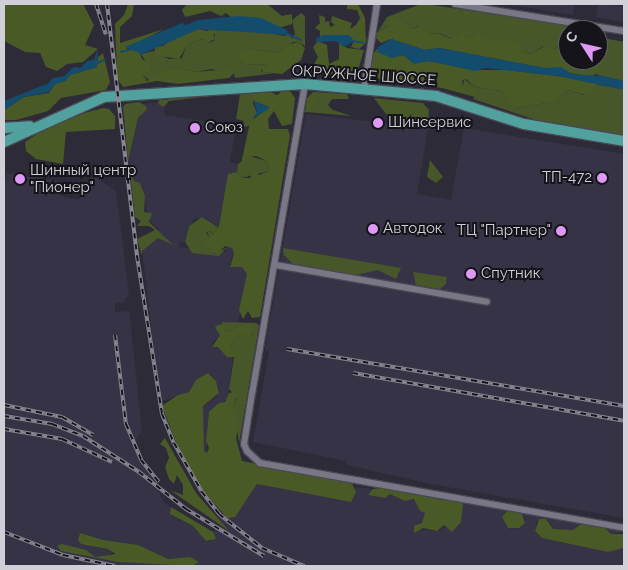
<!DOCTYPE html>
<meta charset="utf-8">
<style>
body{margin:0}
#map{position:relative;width:628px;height:570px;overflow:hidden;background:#2d2b38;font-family:Raleway,sans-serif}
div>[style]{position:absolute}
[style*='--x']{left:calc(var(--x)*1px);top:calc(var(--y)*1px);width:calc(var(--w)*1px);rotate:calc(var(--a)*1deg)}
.built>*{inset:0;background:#373346}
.green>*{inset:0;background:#47572a}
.forest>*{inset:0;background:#495a26}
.water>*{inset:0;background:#144c6d}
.stream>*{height:2px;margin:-1px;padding:0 1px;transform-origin:1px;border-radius:1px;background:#144c6d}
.roads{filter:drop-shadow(1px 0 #4a4853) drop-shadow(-1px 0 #4a4853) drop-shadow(0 1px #4a4853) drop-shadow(0 -1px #4a4853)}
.street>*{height:6px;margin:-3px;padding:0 3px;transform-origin:3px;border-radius:3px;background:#797786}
.primary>*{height:10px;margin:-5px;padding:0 5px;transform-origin:5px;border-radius:5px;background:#51a19e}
.rail>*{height:4px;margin-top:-2px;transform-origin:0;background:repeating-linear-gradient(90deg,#15141a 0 5.5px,#878690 0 11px);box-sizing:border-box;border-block:1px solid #878690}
.dots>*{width:14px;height:14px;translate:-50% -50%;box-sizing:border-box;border:2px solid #15141a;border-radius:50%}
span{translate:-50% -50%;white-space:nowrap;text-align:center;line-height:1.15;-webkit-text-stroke:4px #15141a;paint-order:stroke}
.street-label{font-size:15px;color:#d1d0d8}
.poi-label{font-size:15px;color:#d1d0d8}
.left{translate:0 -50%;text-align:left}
.right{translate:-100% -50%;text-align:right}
.frame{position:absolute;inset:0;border:5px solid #d1d0d8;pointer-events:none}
.north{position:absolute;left:558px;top:20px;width:50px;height:50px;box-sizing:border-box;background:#15141a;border:1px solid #605f66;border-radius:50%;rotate:305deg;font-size:14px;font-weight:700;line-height:20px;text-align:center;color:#d1d0d8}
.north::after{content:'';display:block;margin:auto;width:18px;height:22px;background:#dd99f4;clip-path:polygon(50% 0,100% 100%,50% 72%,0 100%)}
</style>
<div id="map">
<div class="built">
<i style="clip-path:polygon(506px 4px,574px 4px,573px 15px)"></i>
<i style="clip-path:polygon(598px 4px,624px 7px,624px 22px,596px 17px)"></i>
<i style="clip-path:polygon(158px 102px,164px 107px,165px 115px,236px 126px,230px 162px,238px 164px,237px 172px,221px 212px,219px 226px,203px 217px,195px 219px,188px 227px,185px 242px,180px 242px,179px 247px,226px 252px,227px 247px,232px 248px,234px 254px,229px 266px,243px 267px,248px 275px,238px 323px,221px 322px,217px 326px,220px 335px,212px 343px,214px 348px,218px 347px,233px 358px,228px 398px,208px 415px,207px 453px,203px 449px,203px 406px,217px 397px,219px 388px,211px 374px,196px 380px,189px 392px,160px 402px,141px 240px,160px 230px,148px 220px,152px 213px,147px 212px,142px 186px,133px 180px,128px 161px,138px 118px,146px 110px,144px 104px)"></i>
<i style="clip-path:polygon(306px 114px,428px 128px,417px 194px,451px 200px,464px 128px,624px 154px,624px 518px,431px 484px,347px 465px,346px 461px,253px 442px,269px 352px,265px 350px)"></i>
<i style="clip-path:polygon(evenodd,7px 173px,61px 182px,59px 195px,73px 199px,80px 199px,78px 182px,95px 182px,95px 177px,116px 191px,129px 295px,123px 303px,115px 303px,115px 312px,129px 311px,142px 431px,134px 442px,165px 504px,174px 508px,171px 507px,172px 516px,193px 526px,206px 541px,210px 542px,216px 524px,227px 530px,217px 520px,224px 513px,237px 513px,257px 484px,351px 502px,356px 487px,373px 489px,369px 495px,384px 498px,390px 494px,416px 501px,420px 511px,427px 515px,422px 523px,413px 529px,437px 531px,447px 526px,461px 517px,462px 502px,624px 532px,611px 534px,605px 528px,579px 525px,573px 530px,553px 529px,548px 520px,537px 521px,535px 531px,542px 538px,608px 552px,624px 548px,624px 566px,192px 566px,196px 565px,190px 557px,168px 559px,138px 545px,103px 540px,80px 533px,78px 540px,81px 544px,117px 551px,104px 557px,182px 566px,4px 566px,4px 187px,7px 173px,507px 511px,522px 514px,526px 521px,519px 528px,510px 529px,502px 517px,507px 511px,7px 173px,57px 546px,86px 550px,94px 557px,61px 551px,57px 546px)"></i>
</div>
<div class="green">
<i style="clip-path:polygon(418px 5px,432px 5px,577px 27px,577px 30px,568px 30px,568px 49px,564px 39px,555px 49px,543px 46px,531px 54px,523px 52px,510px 40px,490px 40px,476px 34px,468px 38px,460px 34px,452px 39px,439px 33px,430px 34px,418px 26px,411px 29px,406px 23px,395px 21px,377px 33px,387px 17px)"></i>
<i style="clip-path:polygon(301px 13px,305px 16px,305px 46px,299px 42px,293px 42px,279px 53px,251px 49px,234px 56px,244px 64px,267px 65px,261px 69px,262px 72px,276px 73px,235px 78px,234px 73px,211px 69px,196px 72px,173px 67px,150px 81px,143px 75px,152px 71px,141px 54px,153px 51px,169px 59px,182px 58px,186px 47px,193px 42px,203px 39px,207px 43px,214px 41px,215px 34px,206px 32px,209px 30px,258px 31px,285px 36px,288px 33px,292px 39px,295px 34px,292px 20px)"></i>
<i style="clip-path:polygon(598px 37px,624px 42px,624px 81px,597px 75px,595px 63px,587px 60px,598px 60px)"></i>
<i style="clip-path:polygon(464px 79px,475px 87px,501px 91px,517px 108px,551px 102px,567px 90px,584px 95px,599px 85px,618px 88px,624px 90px,624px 135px,536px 120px,473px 99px,475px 97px,463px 86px)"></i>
<i style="clip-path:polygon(256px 92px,253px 103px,257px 113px,249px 126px,242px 127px,244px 121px,236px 119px,240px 94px)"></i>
<i style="clip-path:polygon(313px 92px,347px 94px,349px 99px,332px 99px,328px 105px,333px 110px,352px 116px,305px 112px,307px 98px)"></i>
<i style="clip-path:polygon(227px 94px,169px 101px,164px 107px,158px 104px,159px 100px)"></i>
<i style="clip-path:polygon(374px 98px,423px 103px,429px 110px,428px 128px,392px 122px)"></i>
<i style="clip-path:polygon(139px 102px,146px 106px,147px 109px,138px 118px,128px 161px,123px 107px,125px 104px)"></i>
<i style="clip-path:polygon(249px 156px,267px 161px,269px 171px,242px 178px,237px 172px,238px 164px)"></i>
<i style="clip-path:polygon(430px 160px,443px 177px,436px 183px,427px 177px)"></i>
<i style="clip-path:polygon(130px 173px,134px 181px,140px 183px,145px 196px,144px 212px,152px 213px,149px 222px,173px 245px,158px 238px,142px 251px,142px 256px,137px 239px,155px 230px,149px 226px,137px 226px,141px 221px,135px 217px)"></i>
<i style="clip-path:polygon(202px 217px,218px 227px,213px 234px,209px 231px,206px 233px,210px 237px,210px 252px,215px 254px,227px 247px,219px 256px,192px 253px,185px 242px,189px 226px)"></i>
<i style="clip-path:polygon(283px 248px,401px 268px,396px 279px,378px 270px,356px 275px,293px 264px,284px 255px)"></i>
<i style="clip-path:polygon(413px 272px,447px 277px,446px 284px,440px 289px,416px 285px)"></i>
<i style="clip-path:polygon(221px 322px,257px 323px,259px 326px,239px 443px,233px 405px,237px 399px,229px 389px,235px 352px,231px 345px,237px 335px,244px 334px,249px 340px,253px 331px,244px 324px,226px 332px)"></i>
</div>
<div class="forest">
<i style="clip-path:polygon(4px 4px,83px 4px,94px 25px,85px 45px,98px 49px,83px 62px,67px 64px,57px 71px,46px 67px,40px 53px,25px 52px,4px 41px)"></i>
<i style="clip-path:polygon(128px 4px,134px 4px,132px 16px,120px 27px,120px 43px,164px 29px,126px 49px,139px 51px,142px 59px,148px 62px,152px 72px,143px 75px,147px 81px,173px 67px,196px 72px,229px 69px,234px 73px,229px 78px,178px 84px,157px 81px,123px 87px,117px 78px,115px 24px,124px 15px)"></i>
<i style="clip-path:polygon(187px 4px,267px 4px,282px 16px,292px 14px,292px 24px,279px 28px,261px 18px,232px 18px,226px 13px,221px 16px,210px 11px,185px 17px,182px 10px)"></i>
<i style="clip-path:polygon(347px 4px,358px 4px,365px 18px,366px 43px,359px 49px,351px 47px,354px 41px,350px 37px,320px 38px,320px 31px,315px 28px,320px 23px,319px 15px,325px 17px,325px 22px,329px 21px,330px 27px,335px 25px,331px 22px,332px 16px,352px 23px,350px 29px,356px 25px,360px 18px,357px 10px,347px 9px)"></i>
<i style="clip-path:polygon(391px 17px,406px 23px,411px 29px,420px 26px,430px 34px,438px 33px,451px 39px,462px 33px,468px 38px,478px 33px,490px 40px,510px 40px,519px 45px,523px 52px,531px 54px,546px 45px,555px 49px,564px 39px,568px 60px,587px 60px,597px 64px,600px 71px,591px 77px,439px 48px,425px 50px,391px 39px,381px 43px,376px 38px,377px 33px,388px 26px)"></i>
<i style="clip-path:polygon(198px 29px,213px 32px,215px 39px,207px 43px,203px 39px,193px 42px,186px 47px,179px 59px,154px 55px,155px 47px,163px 46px,172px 39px)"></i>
<i style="clip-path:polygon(318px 41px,327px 45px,329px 64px,339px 59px,339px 43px,347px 48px,364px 50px,359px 67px,344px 76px,318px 72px,312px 68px,318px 57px,313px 47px)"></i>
<i style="clip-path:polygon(299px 42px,305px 48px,301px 60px,282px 74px,263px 72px,261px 68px,268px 65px,244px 64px,233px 56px,250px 49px,279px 53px,290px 44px)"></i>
<i style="clip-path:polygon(377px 49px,390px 57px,403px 55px,414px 63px,428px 61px,478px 70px,509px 70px,588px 80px,599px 85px,586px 95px,567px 90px,552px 102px,516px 108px,501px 91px,475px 87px,466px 79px,462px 81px,463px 86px,474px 89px,475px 97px,442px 88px,377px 79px,371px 74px,370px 66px,372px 55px)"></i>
<i style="clip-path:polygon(103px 53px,110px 82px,106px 90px,61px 98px,48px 111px,16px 120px,4px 120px,4px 110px,24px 97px,49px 93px,55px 84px,70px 75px,97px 67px,98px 57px)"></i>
<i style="clip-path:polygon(284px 90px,290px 91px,295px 98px,292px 124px,282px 126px,274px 111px,268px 119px,269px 129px,288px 129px,290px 135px,260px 317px,252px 318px,248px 311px,243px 319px,239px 310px,247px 274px,242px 267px,230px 267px,234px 254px,232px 248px,225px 246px,217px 254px,210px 252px,204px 241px,210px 237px,206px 230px,213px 234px,219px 226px,228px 174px,237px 172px,242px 178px,250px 178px,254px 172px,259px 175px,269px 171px,267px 161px,256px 156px,248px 157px,241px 164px,250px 122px,269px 107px,254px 101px,254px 94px,268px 91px,277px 95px)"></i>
<i style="clip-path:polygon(313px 95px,315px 108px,307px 111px,307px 102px)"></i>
<i style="clip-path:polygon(103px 108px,109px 109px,115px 116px,115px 129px,66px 132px,63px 164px,36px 159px,26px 151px,25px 142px,43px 130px,66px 118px)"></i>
<i style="clip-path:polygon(220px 324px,224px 325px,226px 332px,244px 324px,254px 328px,249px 340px,244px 334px,236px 337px,231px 345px,236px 353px,234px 357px,227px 357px,218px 347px,212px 347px,220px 335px,215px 327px)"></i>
<i style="clip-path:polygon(208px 373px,216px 381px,219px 393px,203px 406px,204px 451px,207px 453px,209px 448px,206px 441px,209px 412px,219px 403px,225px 402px,229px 393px,234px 392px,237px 397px,233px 406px,238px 426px,236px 438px,242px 461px,352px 483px,356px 492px,351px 502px,257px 484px,235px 517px,227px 518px,200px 487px,175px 440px,162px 406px,178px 395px,189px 392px,196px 380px)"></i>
<i style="clip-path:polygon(165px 438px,196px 493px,229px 531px,170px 490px,183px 495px,183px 485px,177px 475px,174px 484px,169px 479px,165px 467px,169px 458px,166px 448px,160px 444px)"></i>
<i style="clip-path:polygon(380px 488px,443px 500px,457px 500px,463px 504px,461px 522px,452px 532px,444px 525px,437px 531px,423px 528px,414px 533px,414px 526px,422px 523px,425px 513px,420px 511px,414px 499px,405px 501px,390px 494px,385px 498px,368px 495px,373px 489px)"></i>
<i style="clip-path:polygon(171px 507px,213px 532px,216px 539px,206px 541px,193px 526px,170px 514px)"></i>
<i style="clip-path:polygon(507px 511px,522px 514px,525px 523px,519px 528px,508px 528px,502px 517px)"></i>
<i style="clip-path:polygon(539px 519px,546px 519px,553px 529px,573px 530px,581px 524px,605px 528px,611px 534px,624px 534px,624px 548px,608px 552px,542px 538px,535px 531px)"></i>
<i style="clip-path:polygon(80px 533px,103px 540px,138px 545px,168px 559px,190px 557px,199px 562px,192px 566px,118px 562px,61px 551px,57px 546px,62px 544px,86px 550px,95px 557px,116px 554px,108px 549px,81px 544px,78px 540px)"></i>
</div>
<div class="water">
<i style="clip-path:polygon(239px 16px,261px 18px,287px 30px,288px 35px,199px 29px,142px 54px,125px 47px,182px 23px,186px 25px,198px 20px)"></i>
<i style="clip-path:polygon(324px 35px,349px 35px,354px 41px,344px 47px,336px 41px,316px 42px,316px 38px)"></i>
<i style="clip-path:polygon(391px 39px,425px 50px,439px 48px,545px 68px,561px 67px,572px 74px,602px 76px,624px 81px,624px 90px,558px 76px,486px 68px,475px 71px,428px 61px,414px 64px,403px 55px,392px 58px,377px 52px,378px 47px)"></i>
<i style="clip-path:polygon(98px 49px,97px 67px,70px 75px,66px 81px,55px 84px,49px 92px,24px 97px,4px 110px,4px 101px,49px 83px,53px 78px,64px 76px,74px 67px,81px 68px,87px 61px,94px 60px)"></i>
<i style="clip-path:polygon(254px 101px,270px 108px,253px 118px,257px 112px)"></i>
</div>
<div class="stream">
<i style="--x:287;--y:34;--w:15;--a:23"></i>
<i style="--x:352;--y:41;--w:12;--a:9"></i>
<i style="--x:121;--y:52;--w:12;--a:-14"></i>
<i style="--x:97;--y:63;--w:8;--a:-23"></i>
</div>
<div class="roads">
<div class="street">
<i style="--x:455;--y:4;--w:171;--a:9.1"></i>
<i style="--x:305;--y:84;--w:314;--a:99.7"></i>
<i style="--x:252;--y:393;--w:52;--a:98.9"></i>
<i style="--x:244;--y:444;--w:8;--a:67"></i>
<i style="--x:247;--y:451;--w:18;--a:43"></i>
<i style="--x:260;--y:463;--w:370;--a:10.1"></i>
<i style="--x:364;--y:89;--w:86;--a:-81.3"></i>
<i style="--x:276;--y:265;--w:214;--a:9.9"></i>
</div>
<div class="primary">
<i style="--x:4;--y:128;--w:26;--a:-4"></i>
<i style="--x:4;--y:142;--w:110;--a:-24.2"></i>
<i style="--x:104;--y:97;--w:201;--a:-3.7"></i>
<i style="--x:305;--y:84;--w:132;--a:5.2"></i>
<i style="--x:436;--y:96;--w:92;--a:17.7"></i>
<i style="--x:524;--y:124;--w:101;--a:9.6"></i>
</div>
</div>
<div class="rail">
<i style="--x:96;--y:4;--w:32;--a:72"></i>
<i style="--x:107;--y:4;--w:254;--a:83.2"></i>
<i style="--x:137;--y:256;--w:160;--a:81"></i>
<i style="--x:162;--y:414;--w:31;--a:68"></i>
<i style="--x:174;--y:443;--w:56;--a:60.3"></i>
<i style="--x:202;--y:492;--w:28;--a:52"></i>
<i style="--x:219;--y:514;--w:55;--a:38.3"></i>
<i style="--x:262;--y:548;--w:46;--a:23.2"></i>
<i style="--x:115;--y:335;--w:90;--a:83"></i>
<i style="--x:126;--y:424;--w:39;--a:67"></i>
<i style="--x:141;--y:460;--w:28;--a:51"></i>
<i style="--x:287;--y:349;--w:342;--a:9.6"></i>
<i style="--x:353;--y:373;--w:275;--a:10"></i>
<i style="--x:4;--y:405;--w:59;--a:11.7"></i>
<i style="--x:62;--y:417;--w:36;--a:30"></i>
<i style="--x:4;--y:416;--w:49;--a:9.5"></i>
<i style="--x:52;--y:424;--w:33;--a:21"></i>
<i style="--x:83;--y:436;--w:67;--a:32.7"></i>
<i style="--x:139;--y:472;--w:60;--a:38.2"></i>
<i style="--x:186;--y:509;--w:91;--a:31.1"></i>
<i style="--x:4;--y:429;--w:59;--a:9.8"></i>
<i style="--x:62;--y:439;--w:55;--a:24.7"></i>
<i style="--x:4;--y:532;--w:63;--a:21.3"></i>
<i style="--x:63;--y:555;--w:53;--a:11.9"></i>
</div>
<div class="dots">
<i style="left:378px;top:123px;background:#dd99f4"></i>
<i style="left:195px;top:128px;background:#dd99f4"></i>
<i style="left:602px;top:178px;background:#dd99f4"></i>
<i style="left:20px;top:179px;background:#dd99f4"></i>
<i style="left:373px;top:229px;background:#dd99f4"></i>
<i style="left:561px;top:231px;background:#dd99f4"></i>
<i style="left:471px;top:274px;background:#dd99f4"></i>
</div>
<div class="street-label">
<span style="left:364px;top:76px;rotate:4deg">ОКРУЖНОЕ ШОССЕ</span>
</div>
<div class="poi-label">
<span class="left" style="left:388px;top:123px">Шинсервис</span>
<span class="left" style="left:205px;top:128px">Союз</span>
<span class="left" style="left:30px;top:179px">Шинный центр<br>"Пионер"</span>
<span class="right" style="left:592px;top:178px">ТП-472</span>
<span class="left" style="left:383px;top:229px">Автодок</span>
<span class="right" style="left:551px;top:231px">ТЦ "Партнер"</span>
<span class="left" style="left:481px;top:274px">Спутник</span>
</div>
<div class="frame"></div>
<div class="north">С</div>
</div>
